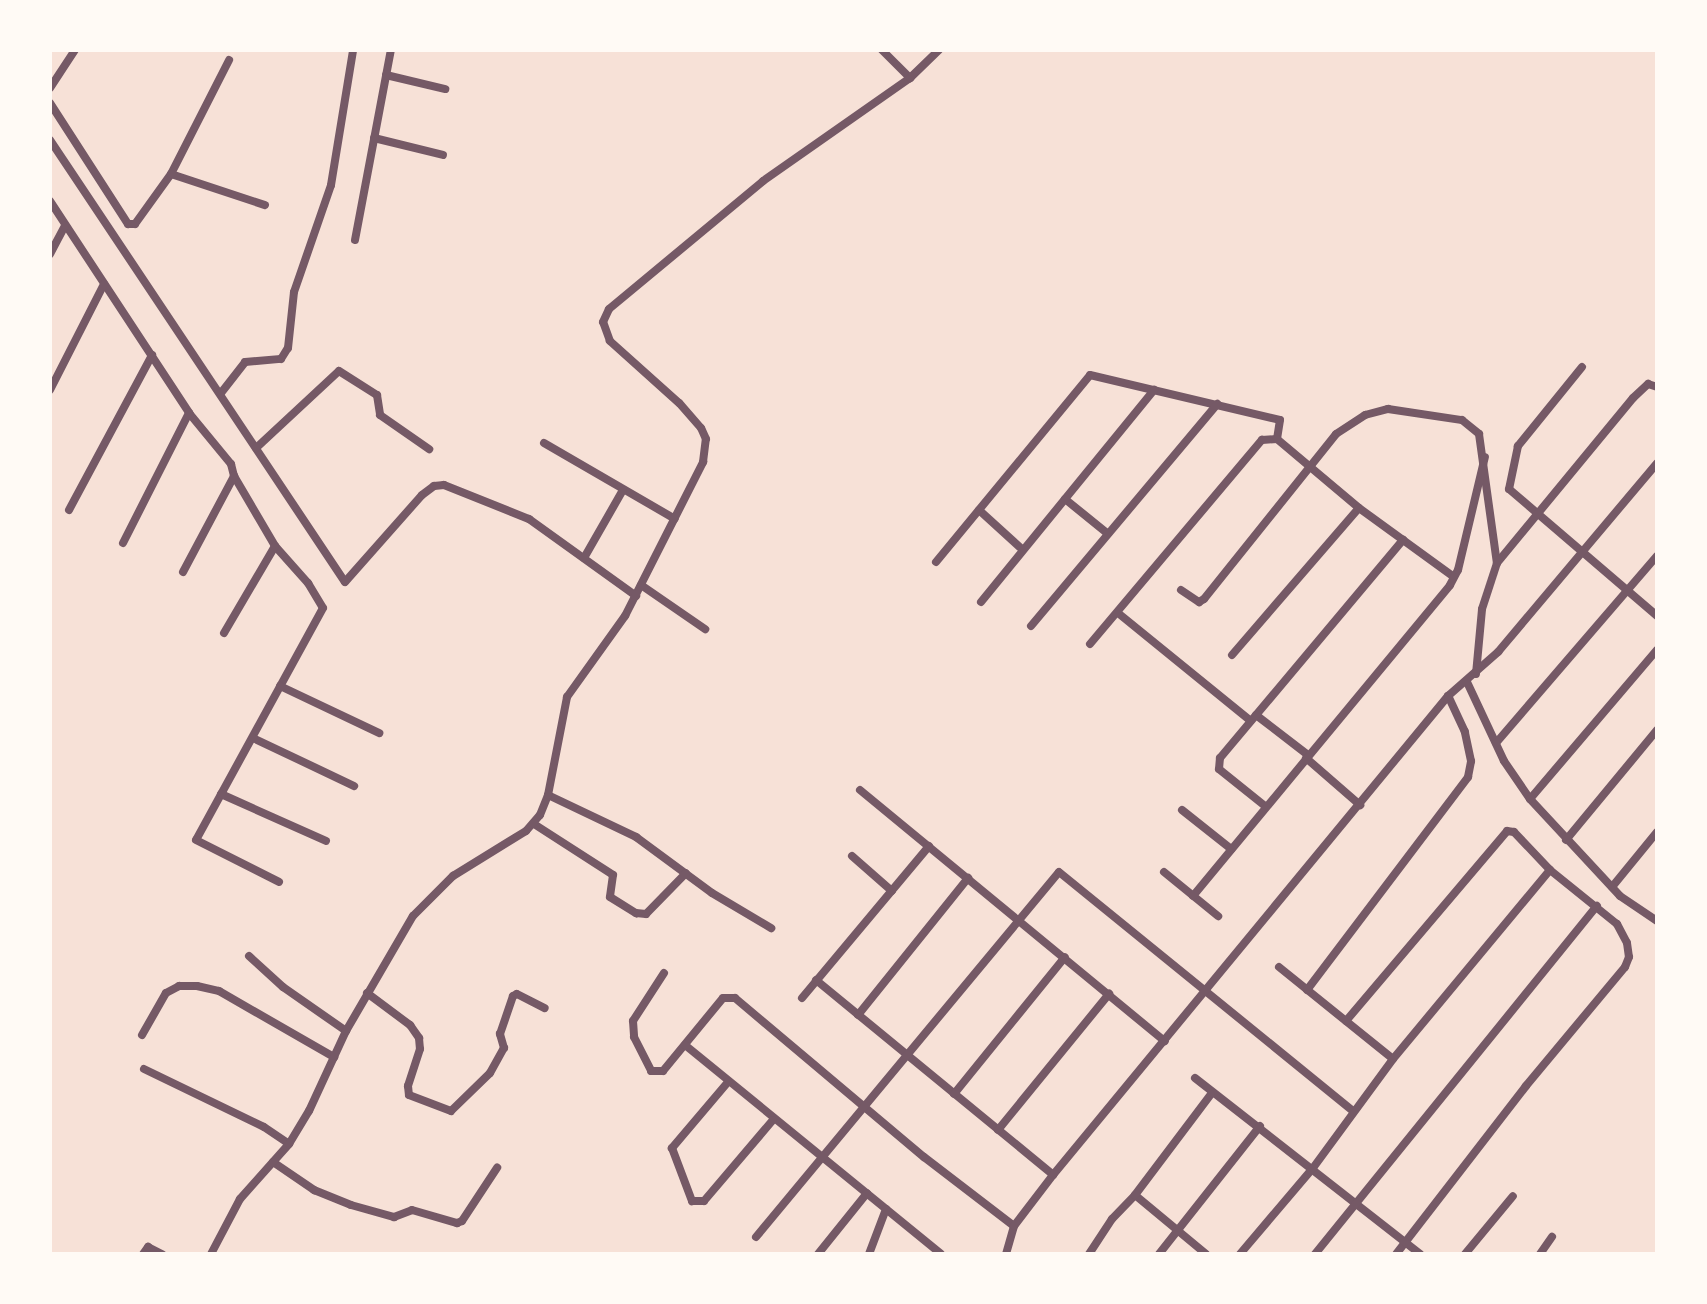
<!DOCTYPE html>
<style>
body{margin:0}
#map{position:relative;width:1707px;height:1304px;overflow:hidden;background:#f7e1d7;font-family:Signika,sans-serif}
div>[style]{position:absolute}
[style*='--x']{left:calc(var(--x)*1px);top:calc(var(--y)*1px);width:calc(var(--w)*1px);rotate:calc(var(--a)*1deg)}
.minor>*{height:8px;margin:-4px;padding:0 4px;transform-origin:4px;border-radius:4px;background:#755966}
span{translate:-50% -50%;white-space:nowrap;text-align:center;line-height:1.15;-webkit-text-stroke:6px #fffaf5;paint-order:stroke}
.frame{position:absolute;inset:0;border:52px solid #fffaf5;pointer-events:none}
</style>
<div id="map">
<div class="minor">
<i style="--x:882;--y:50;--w:40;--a:45"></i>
<i style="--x:386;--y:75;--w:61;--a:13.3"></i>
<i style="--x:50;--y:88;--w:45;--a:-56.7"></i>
<i style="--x:50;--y:103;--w:144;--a:57.2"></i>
<i style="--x:128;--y:224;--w:7;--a:0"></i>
<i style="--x:135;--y:224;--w:62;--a:-54.2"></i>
<i style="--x:171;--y:174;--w:128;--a:-63"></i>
<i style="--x:374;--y:138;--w:71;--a:13.8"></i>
<i style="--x:50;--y:140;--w:531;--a:56.28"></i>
<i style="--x:345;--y:582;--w:116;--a:-48.5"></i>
<i style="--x:422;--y:495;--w:15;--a:-37"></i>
<i style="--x:434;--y:486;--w:10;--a:-6"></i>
<i style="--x:444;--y:485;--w:92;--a:21.8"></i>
<i style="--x:529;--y:519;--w:132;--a:35.7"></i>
<i style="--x:171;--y:174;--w:99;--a:18.3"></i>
<i style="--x:50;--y:201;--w:254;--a:56.7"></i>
<i style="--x:189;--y:413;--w:66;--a:50.5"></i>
<i style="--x:231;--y:464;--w:12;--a:76"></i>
<i style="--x:234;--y:476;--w:81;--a:59.6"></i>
<i style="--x:275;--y:546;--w:50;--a:48.3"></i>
<i style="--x:308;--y:583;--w:29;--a:59"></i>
<i style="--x:323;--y:608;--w:264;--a:118.7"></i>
<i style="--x:196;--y:840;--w:93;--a:26.8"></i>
<i style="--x:355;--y:240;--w:193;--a:-79.3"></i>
<i style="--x:50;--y:254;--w:32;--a:-62"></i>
<i style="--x:1582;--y:367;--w:102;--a:129"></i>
<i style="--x:1518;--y:446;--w:44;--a:101.8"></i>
<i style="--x:1509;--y:489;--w:195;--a:40.6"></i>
<i style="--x:50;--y:390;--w:119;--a:-63"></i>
<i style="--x:221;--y:393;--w:39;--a:-52"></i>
<i style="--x:245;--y:362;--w:36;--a:-5"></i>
<i style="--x:281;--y:359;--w:13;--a:-58"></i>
<i style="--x:288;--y:348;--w:56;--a:-83.9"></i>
<i style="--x:294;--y:292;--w:113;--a:-70.9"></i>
<i style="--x:331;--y:185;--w:137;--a:-80.7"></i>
<i style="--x:544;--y:443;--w:151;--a:30.1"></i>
<i style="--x:256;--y:448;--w:113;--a:-42.9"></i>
<i style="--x:339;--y:371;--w:45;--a:32.3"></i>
<i style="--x:377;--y:395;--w:20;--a:81"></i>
<i style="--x:380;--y:415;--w:60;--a:34.8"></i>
<i style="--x:1065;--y:499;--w:55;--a:39.1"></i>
<i style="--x:69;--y:510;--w:176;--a:-61.8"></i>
<i style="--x:979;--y:510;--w:59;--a:42.3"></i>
<i style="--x:123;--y:543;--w:146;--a:-63.1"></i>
<i style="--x:584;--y:558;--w:78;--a:-60.2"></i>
<i style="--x:936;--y:562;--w:242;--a:-50.5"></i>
<i style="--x:1090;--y:375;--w:195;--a:13.3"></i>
<i style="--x:1280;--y:420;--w:19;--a:99"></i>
<i style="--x:183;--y:572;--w:109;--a:-62"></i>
<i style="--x:641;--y:585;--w:78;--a:34.5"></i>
<i style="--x:1181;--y:590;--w:22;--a:34"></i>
<i style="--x:1199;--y:602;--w:6;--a:-31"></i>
<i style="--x:1204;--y:599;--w:211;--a:-51.3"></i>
<i style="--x:1336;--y:434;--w:35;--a:-33"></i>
<i style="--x:1365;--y:415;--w:24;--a:-15"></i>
<i style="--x:1388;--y:409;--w:75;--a:8.5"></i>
<i style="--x:1462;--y:420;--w:22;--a:39"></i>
<i style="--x:1479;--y:434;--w:130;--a:82.1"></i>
<i style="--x:981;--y:602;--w:274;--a:-50.8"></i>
<i style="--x:1118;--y:613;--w:171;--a:39.1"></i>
<i style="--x:1031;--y:626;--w:290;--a:-50"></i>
<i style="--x:224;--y:633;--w:101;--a:-59.6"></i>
<i style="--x:1090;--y:644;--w:267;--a:-49.9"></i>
<i style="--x:1262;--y:440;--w:15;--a:-4"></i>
<i style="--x:1277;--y:439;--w:107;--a:40.1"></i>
<i style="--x:1232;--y:655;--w:194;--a:-49.2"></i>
<i style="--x:1359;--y:508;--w:117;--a:36"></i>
<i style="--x:1476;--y:674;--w:65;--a:-84.7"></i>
<i style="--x:1482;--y:609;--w:48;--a:-71.9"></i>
<i style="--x:1497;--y:563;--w:214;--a:-50.5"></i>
<i style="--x:1633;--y:398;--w:21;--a:-43"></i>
<i style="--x:1648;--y:384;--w:9;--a:18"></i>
<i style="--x:1467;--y:682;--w:87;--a:64.9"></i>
<i style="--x:1504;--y:761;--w:46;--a:55.6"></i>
<i style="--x:1530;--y:799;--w:132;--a:47.1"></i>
<i style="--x:1620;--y:896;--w:45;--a:34"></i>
<i style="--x:280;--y:686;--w:110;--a:25.4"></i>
<i style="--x:1256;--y:715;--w:66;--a:37.6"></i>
<i style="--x:253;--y:738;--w:112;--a:25.4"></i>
<i style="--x:1496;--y:743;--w:247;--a:-49.3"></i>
<i style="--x:1306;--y:758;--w:72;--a:41"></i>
<i style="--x:860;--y:790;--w:395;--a:39.5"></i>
<i style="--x:221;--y:794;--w:115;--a:24.1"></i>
<i style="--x:548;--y:795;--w:98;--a:25.5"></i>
<i style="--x:636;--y:837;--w:94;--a:36.4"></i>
<i style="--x:712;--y:893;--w:69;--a:30.7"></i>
<i style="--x:1530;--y:799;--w:196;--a:-49.6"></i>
<i style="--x:1265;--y:806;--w:59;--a:-141.2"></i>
<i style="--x:1219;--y:769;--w:11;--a:-85"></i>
<i style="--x:1220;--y:758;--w:285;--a:-50"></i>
<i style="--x:1182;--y:810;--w:63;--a:38.5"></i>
<i style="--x:534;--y:824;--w:94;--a:32.8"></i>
<i style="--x:613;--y:875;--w:22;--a:98"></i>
<i style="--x:610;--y:897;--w:31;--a:32"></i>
<i style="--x:636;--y:913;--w:10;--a:6"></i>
<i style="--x:646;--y:914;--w:57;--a:-45.7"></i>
<i style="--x:1566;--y:840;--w:143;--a:-50.4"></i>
<i style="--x:852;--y:856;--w:53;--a:41.2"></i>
<i style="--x:1164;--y:872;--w:70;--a:39.2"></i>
<i style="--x:1612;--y:887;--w:71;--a:-50.7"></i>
<i style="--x:1193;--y:896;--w:403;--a:-50.4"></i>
<i style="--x:1450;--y:585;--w:17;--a:-62"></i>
<i style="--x:1458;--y:570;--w:116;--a:-76.6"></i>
<i style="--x:249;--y:956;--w:46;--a:42.4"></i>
<i style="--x:283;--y:987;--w:77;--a:34.9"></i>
<i style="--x:1279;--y:967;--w:146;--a:38.9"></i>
<i style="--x:664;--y:973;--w:57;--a:122.9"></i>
<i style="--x:633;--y:1021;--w:16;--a:86"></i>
<i style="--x:634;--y:1037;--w:38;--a:63"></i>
<i style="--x:651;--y:1071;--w:12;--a:0"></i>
<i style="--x:663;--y:1071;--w:94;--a:-50.6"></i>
<i style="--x:723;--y:998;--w:12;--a:0"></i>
<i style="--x:735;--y:998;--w:247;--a:40.1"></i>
<i style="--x:924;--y:1157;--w:113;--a:37.5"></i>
<i style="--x:816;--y:980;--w:307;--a:39.4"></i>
<i style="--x:1307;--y:990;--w:267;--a:-52.9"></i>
<i style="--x:1468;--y:777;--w:16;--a:-79"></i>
<i style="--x:1471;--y:761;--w:30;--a:-102"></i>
<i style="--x:1465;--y:732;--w:40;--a:-115"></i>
<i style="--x:367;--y:993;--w:54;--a:36.7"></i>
<i style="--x:410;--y:1025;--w:16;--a:55"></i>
<i style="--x:419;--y:1038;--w:11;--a:85"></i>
<i style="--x:420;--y:1049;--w:39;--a:108"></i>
<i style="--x:408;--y:1086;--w:9;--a:84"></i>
<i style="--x:409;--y:1095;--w:45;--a:20.9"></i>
<i style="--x:451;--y:1111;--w:54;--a:-44.3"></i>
<i style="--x:490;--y:1073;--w:29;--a:-61"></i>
<i style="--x:504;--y:1048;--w:15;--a:-106"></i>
<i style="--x:500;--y:1034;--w:40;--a:-71.1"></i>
<i style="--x:513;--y:996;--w:4;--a:-27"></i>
<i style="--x:517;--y:994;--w:31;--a:27"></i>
<i style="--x:802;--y:998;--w:198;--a:-50.1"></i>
<i style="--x:858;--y:1015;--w:176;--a:-51.2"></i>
<i style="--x:1346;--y:1021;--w:249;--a:-49.7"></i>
<i style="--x:1507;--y:831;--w:7;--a:8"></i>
<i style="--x:1514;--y:832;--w:52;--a:46.5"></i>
<i style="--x:1550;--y:870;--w:86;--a:38.9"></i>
<i style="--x:1617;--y:924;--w:21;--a:62"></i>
<i style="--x:1627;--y:943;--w:14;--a:82"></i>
<i style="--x:1629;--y:957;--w:11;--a:112"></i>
<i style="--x:1625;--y:967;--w:155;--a:129.8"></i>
<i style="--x:1526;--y:1086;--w:212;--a:127.7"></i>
<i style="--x:142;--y:1035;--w:48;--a:-60.3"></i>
<i style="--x:166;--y:993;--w:15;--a:-28"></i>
<i style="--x:179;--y:986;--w:18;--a:0"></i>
<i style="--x:197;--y:986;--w:23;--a:13"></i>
<i style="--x:219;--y:991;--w:133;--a:29.9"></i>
<i style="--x:685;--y:1045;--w:330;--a:39.2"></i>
<i style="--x:144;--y:1069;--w:133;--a:25.8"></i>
<i style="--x:264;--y:1127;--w:30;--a:34"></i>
<i style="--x:1195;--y:1078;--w:286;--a:38"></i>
<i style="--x:728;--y:1082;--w:87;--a:130.3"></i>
<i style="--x:672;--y:1148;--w:57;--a:69.3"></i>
<i style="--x:692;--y:1201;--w:12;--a:0"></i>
<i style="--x:704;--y:1201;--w:106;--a:-49.6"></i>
<i style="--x:954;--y:1094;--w:176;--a:-51"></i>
<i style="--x:998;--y:1130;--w:176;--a:-50.8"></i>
<i style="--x:273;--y:1162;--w:50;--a:34.3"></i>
<i style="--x:314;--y:1190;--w:40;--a:22"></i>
<i style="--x:351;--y:1205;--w:45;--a:15.6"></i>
<i style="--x:394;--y:1217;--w:19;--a:-21"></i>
<i style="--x:412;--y:1210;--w:47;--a:16.1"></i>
<i style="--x:457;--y:1223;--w:5;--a:-22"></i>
<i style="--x:462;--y:1221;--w:64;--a:-56.6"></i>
<i style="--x:1135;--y:1195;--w:92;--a:39.7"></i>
<i style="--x:756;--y:1237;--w:474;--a:-50.3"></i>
<i style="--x:1059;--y:872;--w:379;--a:39.1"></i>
<i style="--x:143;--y:1254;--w:9;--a:-54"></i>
<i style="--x:148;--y:1247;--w:16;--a:27"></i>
<i style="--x:211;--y:1254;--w:62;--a:-62.2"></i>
<i style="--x:240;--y:1199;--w:74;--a:-48.3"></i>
<i style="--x:289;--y:1144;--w:39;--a:-59"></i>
<i style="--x:309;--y:1111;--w:88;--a:-65.2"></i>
<i style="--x:346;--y:1031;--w:133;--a:-59.8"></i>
<i style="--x:413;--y:916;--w:57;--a:-45"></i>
<i style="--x:453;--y:876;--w:86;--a:-31.7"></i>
<i style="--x:526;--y:831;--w:21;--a:-49"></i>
<i style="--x:540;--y:815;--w:22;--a:-68"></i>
<i style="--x:548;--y:795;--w:100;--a:-79"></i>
<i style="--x:567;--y:697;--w:100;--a:-54.4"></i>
<i style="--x:625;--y:616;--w:173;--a:-63.1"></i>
<i style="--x:703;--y:462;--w:23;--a:-83"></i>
<i style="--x:706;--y:439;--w:12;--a:-114"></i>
<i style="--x:701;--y:428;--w:33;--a:-131"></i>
<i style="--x:679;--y:403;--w:93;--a:-138.1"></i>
<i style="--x:610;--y:341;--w:20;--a:-110"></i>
<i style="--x:603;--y:322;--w:14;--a:-65"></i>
<i style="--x:609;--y:309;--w:200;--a:-39.7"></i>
<i style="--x:763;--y:181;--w:179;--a:-35"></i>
<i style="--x:910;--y:78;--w:40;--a:-44"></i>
<i style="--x:818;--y:1254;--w:78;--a:-51.2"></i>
<i style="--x:869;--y:1254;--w:48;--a:-69.3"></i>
<i style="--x:1006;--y:1254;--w:29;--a:-74"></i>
<i style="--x:1014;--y:1226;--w:64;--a:-52.6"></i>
<i style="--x:1053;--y:1175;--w:621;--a:-50.49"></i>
<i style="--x:1448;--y:696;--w:67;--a:-41.3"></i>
<i style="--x:1498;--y:652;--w:247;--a:-49.9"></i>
<i style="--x:1089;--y:1254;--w:42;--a:-56.7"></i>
<i style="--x:1112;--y:1219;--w:33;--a:-46"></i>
<i style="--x:1135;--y:1195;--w:126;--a:-53"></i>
<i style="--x:1159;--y:1254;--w:163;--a:-51.7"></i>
<i style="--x:1240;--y:1254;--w:113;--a:-49.7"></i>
<i style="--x:1313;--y:1168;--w:135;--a:-53.7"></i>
<i style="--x:1393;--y:1059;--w:246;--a:-50.3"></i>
<i style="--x:1315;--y:1254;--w:448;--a:-51"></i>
<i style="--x:1465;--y:1254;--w:75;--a:-50.4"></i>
<i style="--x:1540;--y:1254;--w:21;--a:-55"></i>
</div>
<div class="frame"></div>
</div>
